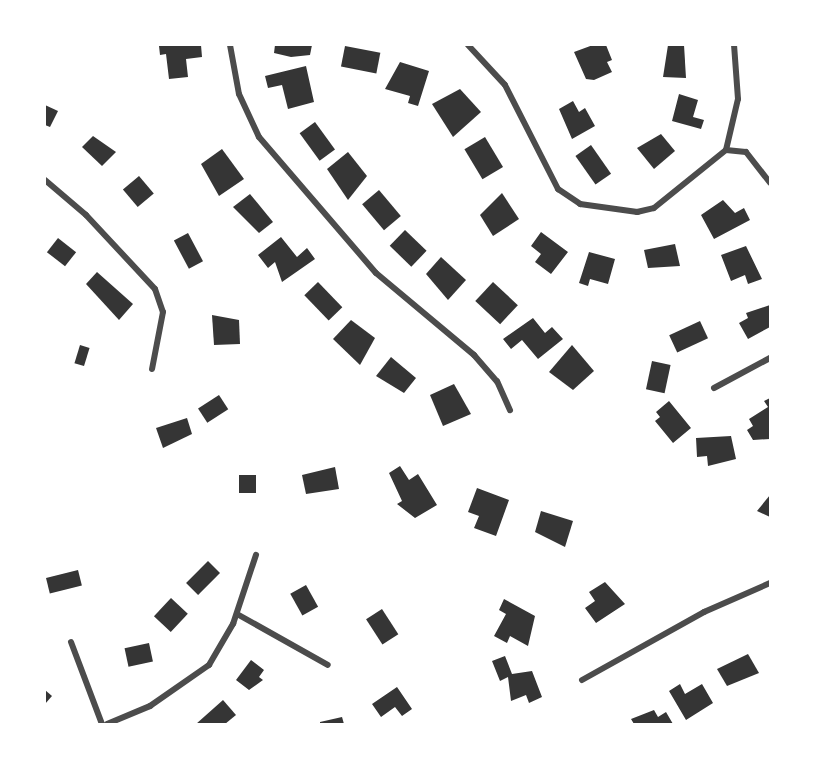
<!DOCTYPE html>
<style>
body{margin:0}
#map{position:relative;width:815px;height:769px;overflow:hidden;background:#fff;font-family:"Alegreya Sans",sans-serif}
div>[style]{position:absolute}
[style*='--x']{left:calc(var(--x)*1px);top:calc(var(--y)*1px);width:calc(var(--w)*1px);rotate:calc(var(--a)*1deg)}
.building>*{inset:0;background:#353535;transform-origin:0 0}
.minor>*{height:6px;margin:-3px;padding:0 3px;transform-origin:3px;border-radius:3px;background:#4c4c4c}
span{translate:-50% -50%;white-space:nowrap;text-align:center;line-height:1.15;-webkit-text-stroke:4.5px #fff;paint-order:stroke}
.frame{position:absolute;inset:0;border:46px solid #fff;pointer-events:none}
</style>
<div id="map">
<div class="building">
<i style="clip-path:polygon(201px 45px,202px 57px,186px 59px,188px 77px,169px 79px,166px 54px,160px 55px,159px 46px)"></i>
<i style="clip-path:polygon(275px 45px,312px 45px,310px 55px,291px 57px,274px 53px)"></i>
<i style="clip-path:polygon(593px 45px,606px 45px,612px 60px,607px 62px,612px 72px,594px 80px,586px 79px,574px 52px)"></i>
<i style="clip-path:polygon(668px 45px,684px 45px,686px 78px,663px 77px)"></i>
<i style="left:345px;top:46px;width:36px;height:21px;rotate:11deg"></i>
<i style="clip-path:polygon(400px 62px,429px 71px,418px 106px,408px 103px,410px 96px,385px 89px)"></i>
<i style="clip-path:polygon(306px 66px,314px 102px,288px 109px,282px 85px,268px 88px,265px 76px)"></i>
<i style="clip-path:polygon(460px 89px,481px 112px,453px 137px,432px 104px)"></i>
<i style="clip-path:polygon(679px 94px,698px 100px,693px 117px,704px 120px,701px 129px,672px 121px)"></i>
<i style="clip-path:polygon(573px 101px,579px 112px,585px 108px,595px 126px,572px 139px,559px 109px)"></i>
<i style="clip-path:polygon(45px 105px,58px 111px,50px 127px,45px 125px)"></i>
<i style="left:315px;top:122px;width:34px;height:19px;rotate:54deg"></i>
<i style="clip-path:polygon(661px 134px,675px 151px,654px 169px,637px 148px)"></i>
<i style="clip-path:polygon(93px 136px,116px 152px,102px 166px,82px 147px)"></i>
<i style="left:485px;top:137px;width:35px;height:24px;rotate:59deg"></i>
<i style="left:591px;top:145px;width:35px;height:19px;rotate:55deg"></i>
<i style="clip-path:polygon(222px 149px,244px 179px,219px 196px,201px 164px)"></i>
<i style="clip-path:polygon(348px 152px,367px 176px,348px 200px,327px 169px)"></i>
<i style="left:139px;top:176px;width:23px;height:21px;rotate:50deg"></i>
<i style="left:379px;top:190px;width:34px;height:22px;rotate:50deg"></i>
<i style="clip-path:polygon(502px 193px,519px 219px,493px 236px,480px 215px)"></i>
<i style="clip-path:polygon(250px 194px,273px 222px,259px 233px,233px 207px)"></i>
<i style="clip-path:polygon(723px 200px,735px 213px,744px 208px,750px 220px,714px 239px,701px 215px)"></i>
<i style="left:405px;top:230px;width:30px;height:22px;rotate:44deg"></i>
<i style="clip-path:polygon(541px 232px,568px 252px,551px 274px,535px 262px,541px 254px,531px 246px)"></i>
<i style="left:188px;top:233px;width:32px;height:16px;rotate:62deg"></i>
<i style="clip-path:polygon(281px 237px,297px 257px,307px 248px,315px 259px,282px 282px,275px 262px,268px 268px,258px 255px)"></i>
<i style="left:58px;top:238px;width:23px;height:18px;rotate:38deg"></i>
<i style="clip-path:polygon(675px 244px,680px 266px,648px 268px,644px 250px)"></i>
<i style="clip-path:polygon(746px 246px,762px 279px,748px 284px,745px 275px,731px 281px,721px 255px)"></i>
<i style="clip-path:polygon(589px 252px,615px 259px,608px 284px,590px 279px,588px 286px,579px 283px)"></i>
<i style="clip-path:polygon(441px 257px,466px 280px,448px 300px,426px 274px)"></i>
<i style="clip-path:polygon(97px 272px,133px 304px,119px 320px,86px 284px)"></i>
<i style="left:318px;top:282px;width:35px;height:19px;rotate:46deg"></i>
<i style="left:493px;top:282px;width:34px;height:26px;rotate:43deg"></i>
<i style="clip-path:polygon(770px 305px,770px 327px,748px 339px,739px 323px,748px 318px,746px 313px)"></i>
<i style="clip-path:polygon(212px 315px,239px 320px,240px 344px,214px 345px)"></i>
<i style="clip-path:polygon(533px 318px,545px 333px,552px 327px,563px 339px,538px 359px,522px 340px,511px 349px,503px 339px)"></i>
<i style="clip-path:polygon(351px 320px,375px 338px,360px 365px,333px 339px)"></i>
<i style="left:700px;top:321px;width:19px;height:34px;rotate:65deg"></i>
<i style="left:80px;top:345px;width:10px;height:19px;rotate:17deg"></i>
<i style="clip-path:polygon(572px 345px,594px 371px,573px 390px,549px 372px)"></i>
<i style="clip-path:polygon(391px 357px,416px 378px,404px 393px,376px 376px)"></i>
<i style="left:652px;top:361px;width:19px;height:29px;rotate:12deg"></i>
<i style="clip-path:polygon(454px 384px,471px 414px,443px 426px,430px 395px)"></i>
<i style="left:219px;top:395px;width:17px;height:25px;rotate:57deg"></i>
<i style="clip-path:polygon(770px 398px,770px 439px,753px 440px,747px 430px,753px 426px,749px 419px,768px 407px,764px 401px)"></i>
<i style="clip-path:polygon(669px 401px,691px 428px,673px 443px,655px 421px,660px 417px,656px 412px)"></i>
<i style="clip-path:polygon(187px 418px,192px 434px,163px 448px,156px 428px)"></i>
<i style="clip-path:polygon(731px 436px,736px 459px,708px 466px,707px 456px,697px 457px,696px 438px)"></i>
<i style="clip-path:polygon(400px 466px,409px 480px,418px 474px,437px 505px,415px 518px,397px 504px,402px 501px,389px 473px)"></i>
<i style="clip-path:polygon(335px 467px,339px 489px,306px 494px,302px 475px)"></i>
<i style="left:239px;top:475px;width:17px;height:18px"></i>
<i style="clip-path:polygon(477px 488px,509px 500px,496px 536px,474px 528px,479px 516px,468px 512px)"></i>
<i style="clip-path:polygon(770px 495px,770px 517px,757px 511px)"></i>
<i style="clip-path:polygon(541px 511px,573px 521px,565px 547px,535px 532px)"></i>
<i style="left:208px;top:561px;width:17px;height:31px;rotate:45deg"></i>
<i style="left:78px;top:570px;width:16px;height:33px;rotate:76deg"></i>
<i style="clip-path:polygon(605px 582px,625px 604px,596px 623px,585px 608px,595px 601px,589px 592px)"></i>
<i style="left:306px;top:585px;width:25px;height:18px;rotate:61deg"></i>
<i style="left:171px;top:598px;width:23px;height:25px;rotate:43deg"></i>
<i style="clip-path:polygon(504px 599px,535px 616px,528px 646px,510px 636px,507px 643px,494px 636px,506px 614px,499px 610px)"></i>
<i style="left:382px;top:609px;width:30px;height:19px;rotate:57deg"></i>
<i style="left:149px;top:643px;width:19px;height:25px;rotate:78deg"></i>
<i style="clip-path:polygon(748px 654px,759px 673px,727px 686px,717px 669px)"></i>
<i style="clip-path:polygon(505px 656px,512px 674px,532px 671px,542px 697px,529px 703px,526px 695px,511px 701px,508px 677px,500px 681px,492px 661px)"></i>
<i style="clip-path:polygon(251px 660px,264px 670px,259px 677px,263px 680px,249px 690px,236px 680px)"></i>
<i style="clip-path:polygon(680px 684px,685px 694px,702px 684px,713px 703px,686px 720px,669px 691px)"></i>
<i style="clip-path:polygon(397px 687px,412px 709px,402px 716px,395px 707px,381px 717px,372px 704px)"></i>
<i style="clip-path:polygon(45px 690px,52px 696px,45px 704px)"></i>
<i style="clip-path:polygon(223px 700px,236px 715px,225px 724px,196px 724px)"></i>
<i style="clip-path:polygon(654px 710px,658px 717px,666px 712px,673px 724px,634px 724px,631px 719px)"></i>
<i style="clip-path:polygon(342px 717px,344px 724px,320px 724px,320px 722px)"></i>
</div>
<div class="minor">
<i style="--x:230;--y:45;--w:50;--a:79.6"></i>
<i style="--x:239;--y:94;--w:47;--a:65.1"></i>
<i style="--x:259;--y:137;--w:179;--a:49.3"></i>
<i style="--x:376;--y:273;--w:128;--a:39.9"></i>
<i style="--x:474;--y:355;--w:35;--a:49"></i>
<i style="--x:497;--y:381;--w:32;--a:66"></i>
<i style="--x:468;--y:45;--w:54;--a:47.2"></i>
<i style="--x:505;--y:85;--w:117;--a:63"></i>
<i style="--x:558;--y:189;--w:27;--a:34"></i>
<i style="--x:580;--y:204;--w:58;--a:8"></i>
<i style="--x:637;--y:212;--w:17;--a:-13"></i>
<i style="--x:654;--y:208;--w:92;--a:-38.9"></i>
<i style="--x:726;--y:150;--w:52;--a:-76.8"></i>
<i style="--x:738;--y:99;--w:54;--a:-94.2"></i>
<i style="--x:726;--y:150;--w:20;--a:6"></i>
<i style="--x:746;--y:152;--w:39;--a:52"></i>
<i style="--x:45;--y:180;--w:54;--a:40.5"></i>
<i style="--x:86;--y:215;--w:101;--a:47"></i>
<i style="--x:155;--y:289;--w:24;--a:71"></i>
<i style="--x:163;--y:312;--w:58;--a:100.9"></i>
<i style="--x:714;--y:388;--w:64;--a:-28.2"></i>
<i style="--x:237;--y:614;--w:104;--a:29.3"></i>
<i style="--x:71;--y:642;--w:88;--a:69.3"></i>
<i style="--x:582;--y:680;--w:140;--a:-29.1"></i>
<i style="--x:704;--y:612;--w:72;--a:-23.7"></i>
<i style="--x:107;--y:724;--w:47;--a:-22.7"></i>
<i style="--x:150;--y:706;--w:72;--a:-34.8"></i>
<i style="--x:209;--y:665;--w:48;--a:-59.7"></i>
<i style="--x:233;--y:624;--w:73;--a:-71.6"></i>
</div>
<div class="frame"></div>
</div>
